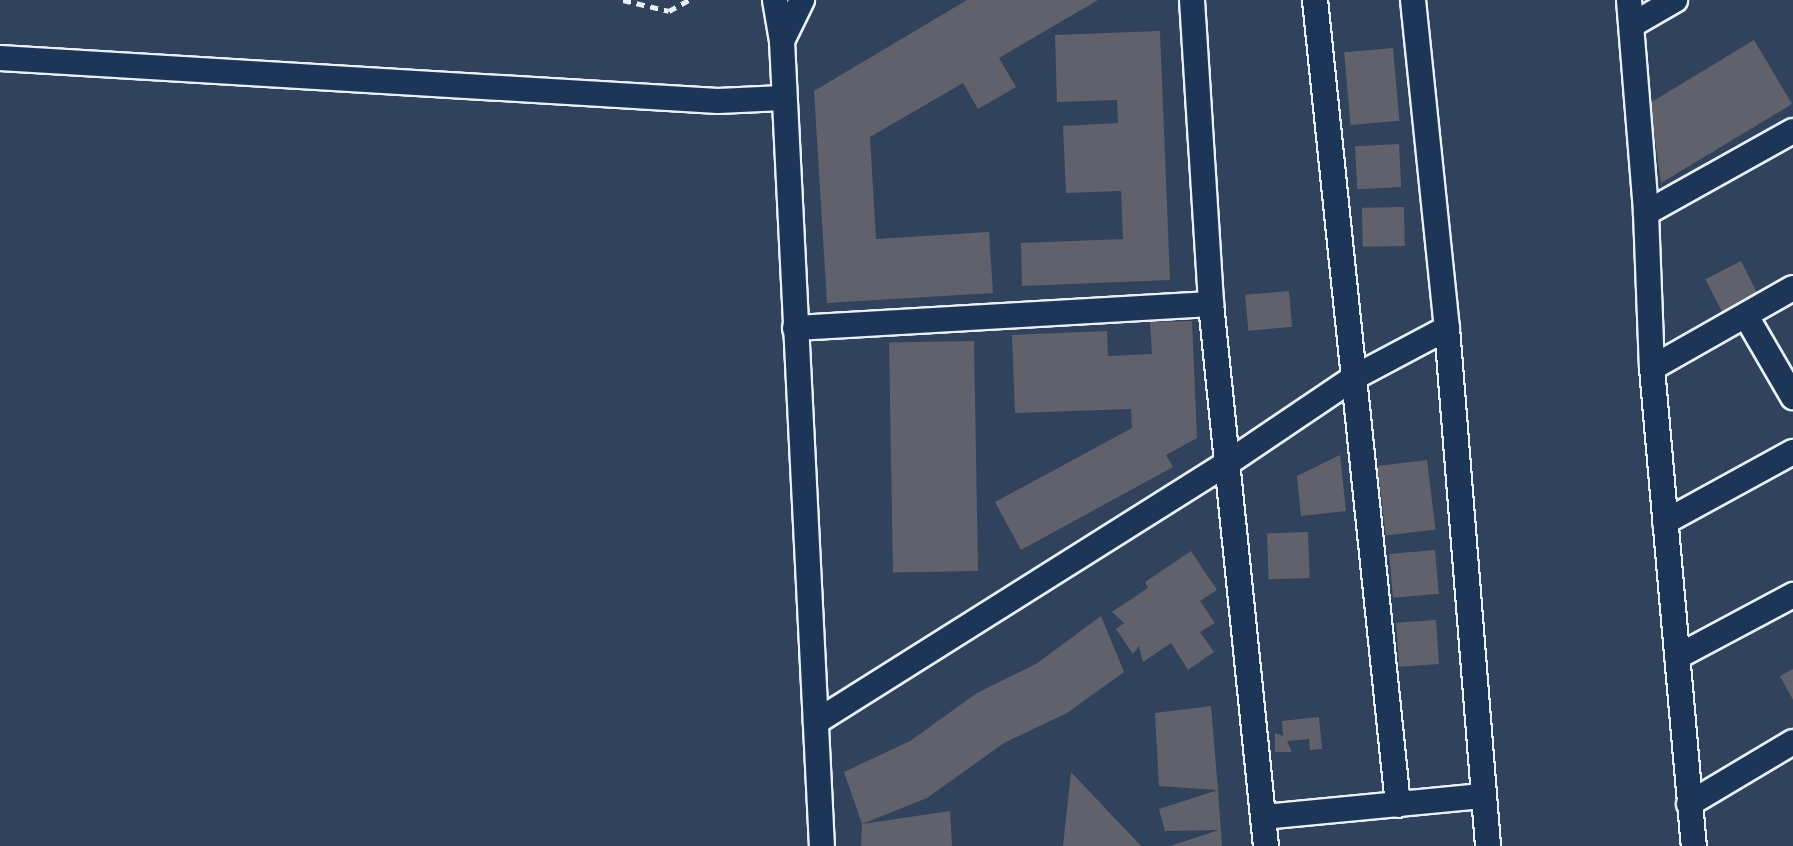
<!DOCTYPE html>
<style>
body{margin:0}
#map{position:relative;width:1793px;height:846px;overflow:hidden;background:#31425d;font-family:Mali,sans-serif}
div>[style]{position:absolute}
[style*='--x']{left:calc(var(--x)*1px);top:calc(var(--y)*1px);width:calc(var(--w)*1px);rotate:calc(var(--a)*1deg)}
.building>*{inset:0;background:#61616b;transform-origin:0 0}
.path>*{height:5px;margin-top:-2.5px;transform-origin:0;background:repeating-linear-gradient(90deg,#e8f1f8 0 8px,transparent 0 14px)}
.roads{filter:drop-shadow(2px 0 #e8f1f8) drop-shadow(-2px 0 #e8f1f8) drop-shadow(0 2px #e8f1f8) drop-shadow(0 -2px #e8f1f8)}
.minor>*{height:24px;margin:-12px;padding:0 12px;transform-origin:12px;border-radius:12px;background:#1d3557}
span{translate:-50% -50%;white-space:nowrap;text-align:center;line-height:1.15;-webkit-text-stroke:6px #1d3557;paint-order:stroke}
</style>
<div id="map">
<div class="building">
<i style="clip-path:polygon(967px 0,1098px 0,999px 58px,1016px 87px,978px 109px,963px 83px,870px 137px,876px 239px,989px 232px,993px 293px,827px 303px,814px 91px)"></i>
<i style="clip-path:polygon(1160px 31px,1170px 280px,1022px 286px,1021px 243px,1123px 239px,1121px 191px,1066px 193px,1063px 126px,1118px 123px,1117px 100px,1057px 102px,1055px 35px)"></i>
<i style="clip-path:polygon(1754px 40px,1792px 104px,1661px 183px,1650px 103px)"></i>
<i style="left:1393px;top:48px;width:73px;height:49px;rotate:85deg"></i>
<i style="left:1399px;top:144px;width:43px;height:44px;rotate:87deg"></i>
<i style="left:1404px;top:207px;width:39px;height:42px;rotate:89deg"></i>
<i style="left:1741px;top:261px;width:42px;height:40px;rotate:63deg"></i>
<i style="left:1289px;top:291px;width:36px;height:44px;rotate:85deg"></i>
<i style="clip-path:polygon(1192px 321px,1197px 438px,1166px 455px,1173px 467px,1021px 550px,995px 502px,1132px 428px,1131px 409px,1015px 413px,1012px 335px,1107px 331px,1108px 356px,1152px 354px,1150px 322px)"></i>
<i style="left:974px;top:341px;width:230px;height:85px;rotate:89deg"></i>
<i style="clip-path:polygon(1340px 455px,1346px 511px,1301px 516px,1297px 476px)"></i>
<i style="left:1427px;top:460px;width:70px;height:50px;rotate:83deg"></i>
<i style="left:1308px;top:532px;width:46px;height:41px;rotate:88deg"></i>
<i style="left:1435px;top:550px;width:44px;height:46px;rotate:85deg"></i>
<i style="clip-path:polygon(1191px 551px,1217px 590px,1200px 601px,1215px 623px,1200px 632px,1214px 652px,1188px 670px,1171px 643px,1143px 662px,1139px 646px,1133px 654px,1116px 629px,1124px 623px,1112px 612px,1148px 588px,1145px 582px)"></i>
<i style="clip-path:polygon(1101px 616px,1124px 672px,1067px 713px,1004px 743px,927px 798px,862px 824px,844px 772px,910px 741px,977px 693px,1036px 664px)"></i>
<i style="left:1436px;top:620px;width:44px;height:40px;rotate:86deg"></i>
<i style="clip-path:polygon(1793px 669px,1793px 700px,1780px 676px)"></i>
<i style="clip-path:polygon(1211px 706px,1218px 790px,1159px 786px,1155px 713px)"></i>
<i style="clip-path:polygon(1319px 717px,1322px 749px,1310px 750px,1309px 739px,1287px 741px,1292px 752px,1275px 752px,1275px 733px,1283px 736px,1282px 721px)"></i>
<i style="clip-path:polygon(1071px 772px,1141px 846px,1063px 846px)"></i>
<i style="clip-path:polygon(1218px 790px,1222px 846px,1170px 846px,1219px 830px,1165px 831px,1159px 809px)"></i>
<i style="clip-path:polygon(950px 811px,952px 846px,861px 846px,862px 824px)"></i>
</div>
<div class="path">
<i style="--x:623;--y:0;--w:47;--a:13.4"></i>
<i style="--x:669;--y:11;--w:23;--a:-29"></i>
</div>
<div class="roads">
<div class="minor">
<i style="--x:775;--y:0;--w:42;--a:80.3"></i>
<i style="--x:782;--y:41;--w:806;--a:87.16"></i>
<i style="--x:1192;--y:0;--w:305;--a:86.4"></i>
<i style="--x:1211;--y:304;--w:545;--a:84.21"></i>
<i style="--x:1315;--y:0;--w:809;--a:84.11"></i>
<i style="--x:1413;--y:0;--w:330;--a:84.1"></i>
<i style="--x:1447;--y:328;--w:520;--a:85.47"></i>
<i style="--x:1629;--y:0;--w:214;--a:85.4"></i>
<i style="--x:1646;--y:213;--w:155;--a:87.8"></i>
<i style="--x:1652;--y:368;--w:480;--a:85"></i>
<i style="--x:1632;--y:25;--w:50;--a:-30.2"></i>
<i style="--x:782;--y:41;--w:46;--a:-64"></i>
<i style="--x:0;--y:58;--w:719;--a:3.43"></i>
<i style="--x:718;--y:101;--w:65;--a:-2.6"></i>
<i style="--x:1646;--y:213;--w:168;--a:-29.2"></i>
<i style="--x:1746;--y:316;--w:94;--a:59.9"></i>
<i style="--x:795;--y:328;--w:417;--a:-3.3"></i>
<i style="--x:1652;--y:368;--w:162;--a:-29.6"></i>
<i style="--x:1665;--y:522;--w:146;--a:-28.7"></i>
<i style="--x:1677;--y:657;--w:132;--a:-28.1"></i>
<i style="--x:816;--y:722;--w:488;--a:-32.2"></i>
<i style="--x:1229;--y:462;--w:152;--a:-34"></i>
<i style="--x:1355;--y:377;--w:104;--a:-28"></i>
<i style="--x:1689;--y:804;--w:121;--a:-30.8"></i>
<i style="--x:1264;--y:817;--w:220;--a:-5.5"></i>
</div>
</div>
</div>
